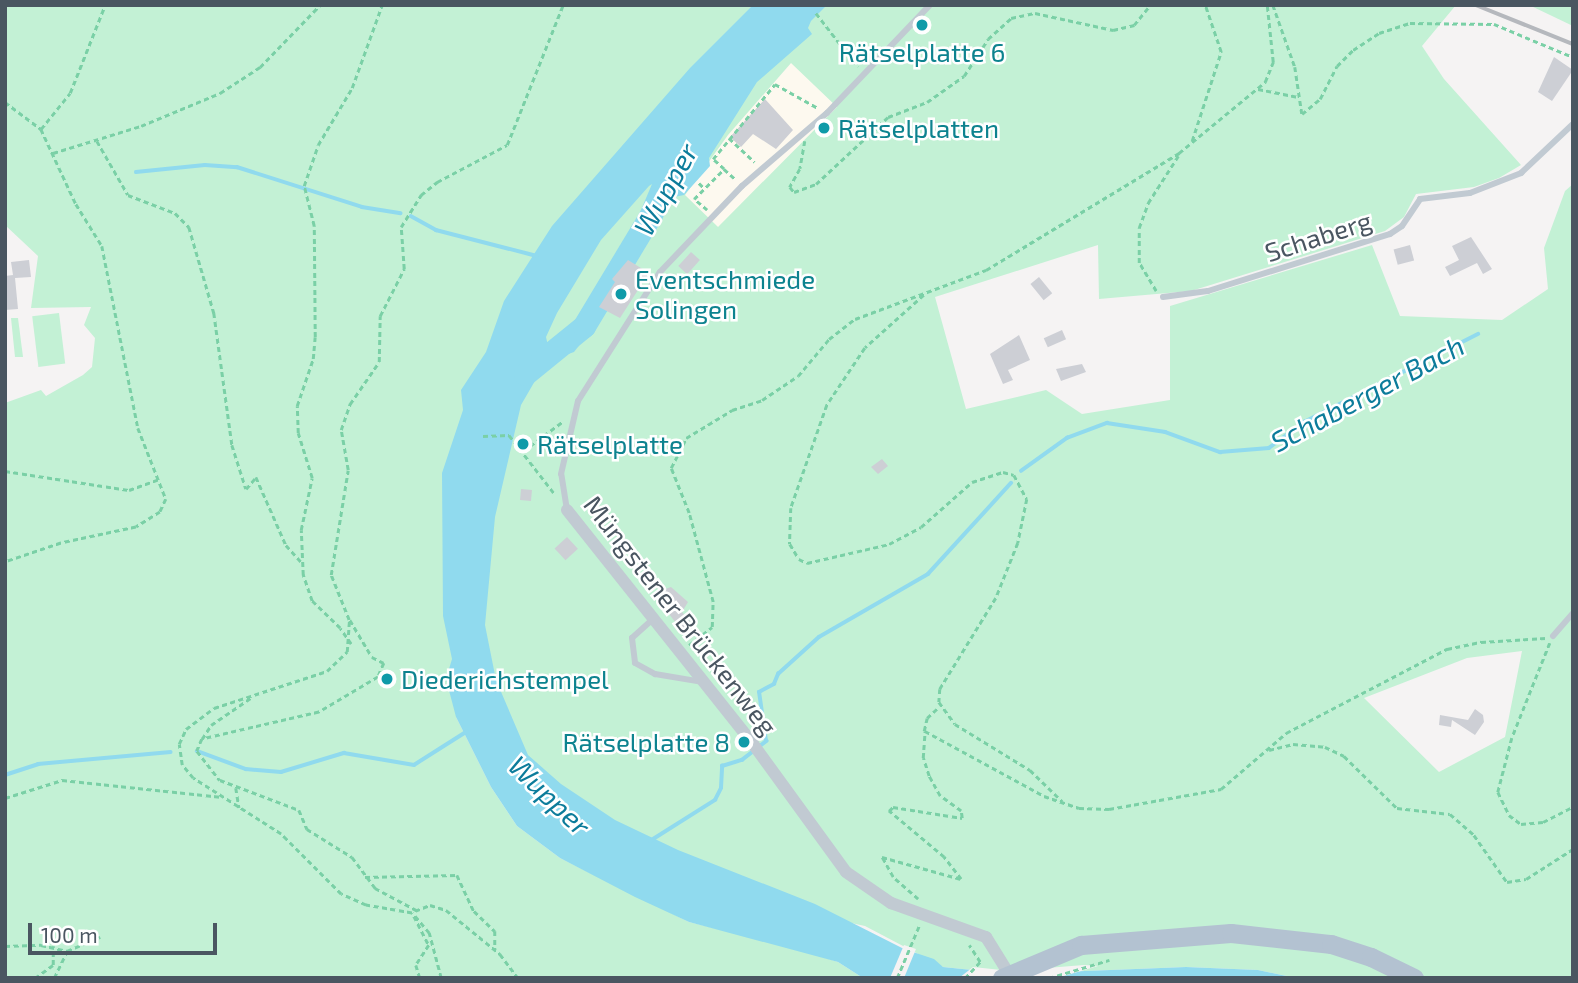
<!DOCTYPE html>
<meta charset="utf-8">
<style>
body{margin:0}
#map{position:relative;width:1578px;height:983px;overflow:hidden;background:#f5f3f3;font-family:"Exo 2",sans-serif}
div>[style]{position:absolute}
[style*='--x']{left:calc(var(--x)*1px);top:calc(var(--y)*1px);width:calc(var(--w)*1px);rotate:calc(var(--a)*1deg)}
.commercial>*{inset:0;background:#fdf9ef}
.green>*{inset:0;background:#c3f1d5;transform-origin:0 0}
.water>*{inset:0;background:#90daee}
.pier>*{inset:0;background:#f5f3f3}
.stream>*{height:3.5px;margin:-1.75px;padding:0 1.75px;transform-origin:1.75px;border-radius:1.75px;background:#90daee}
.river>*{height:23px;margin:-11.5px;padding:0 11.5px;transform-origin:11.5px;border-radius:11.5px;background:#90daee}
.building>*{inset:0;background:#cdcfd5;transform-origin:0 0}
.path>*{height:2.5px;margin-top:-1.25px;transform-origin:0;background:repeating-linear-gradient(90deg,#7ad0a6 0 5px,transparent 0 8.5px)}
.service>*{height:6px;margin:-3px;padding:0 3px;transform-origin:3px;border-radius:3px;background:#c1cad2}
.minor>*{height:12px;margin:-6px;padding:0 6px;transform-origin:6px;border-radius:6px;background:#c1cad2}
.primary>*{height:19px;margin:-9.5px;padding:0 9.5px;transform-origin:9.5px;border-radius:9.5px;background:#b3c2d1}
.rail>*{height:3.5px;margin:-1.75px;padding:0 1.75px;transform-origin:1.75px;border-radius:1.75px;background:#b5b8bd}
.dots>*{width:19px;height:19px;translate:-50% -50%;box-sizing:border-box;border:4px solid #fff;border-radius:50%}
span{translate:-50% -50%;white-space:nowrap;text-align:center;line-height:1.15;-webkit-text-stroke:5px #fff;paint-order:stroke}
.culture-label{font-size:26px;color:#0d838f}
.left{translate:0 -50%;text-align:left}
.right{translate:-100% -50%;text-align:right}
.street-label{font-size:26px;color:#4a5661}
.water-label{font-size:28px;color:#0c7c9b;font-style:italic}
.frame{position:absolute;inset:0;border:7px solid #4a5661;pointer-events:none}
.scale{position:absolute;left:28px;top:923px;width:189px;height:32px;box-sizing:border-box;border:4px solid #4a5661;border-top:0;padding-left:9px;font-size:21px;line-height:24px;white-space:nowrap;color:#4a5661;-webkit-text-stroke:5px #fff;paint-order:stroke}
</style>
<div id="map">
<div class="commercial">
<i style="clip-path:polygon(792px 62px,837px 107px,719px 228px,684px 195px,728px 135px)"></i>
</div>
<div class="green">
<i style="clip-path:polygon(evenodd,5px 5px,1456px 5px,1422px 46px,1444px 79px,1521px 165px,1499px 178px,1474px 187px,1416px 194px,1404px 217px,1385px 231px,1191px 291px,1099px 299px,1098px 245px,935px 297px,966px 409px,1046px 390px,1082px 414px,1170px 400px,1170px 306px,1372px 245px,1400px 316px,1502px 320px,1548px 289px,1544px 248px,1565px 191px,1573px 184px,1573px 978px,1296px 978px,1258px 970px,1186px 967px,1011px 974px,943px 967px,865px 926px,786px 909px,636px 852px,456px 717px,491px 787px,517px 826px,560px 858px,689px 922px,794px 948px,838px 962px,863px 978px,5px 978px,5px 403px,41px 390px,46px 396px,83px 375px,92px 367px,95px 338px,84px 325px,91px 307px,31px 308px,38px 256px,5px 225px,5px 5px,791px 63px,837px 107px,718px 227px,685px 195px,728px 135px,791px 63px,5px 5px,1522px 651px,1505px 737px,1439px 772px,1364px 698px,1467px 658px,1522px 651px)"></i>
<i style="clip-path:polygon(1529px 5px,1573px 5px,1573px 26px)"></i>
<i style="left:59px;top:313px;width:51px;height:27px;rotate:83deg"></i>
<i style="clip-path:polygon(11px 318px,18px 318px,23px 357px,15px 357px)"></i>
</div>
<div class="water">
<i style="clip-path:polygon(753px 5px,827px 5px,811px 21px,808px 28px,812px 34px,757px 82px,709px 158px,710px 166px,684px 195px,669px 198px,636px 239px,630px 236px,652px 184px,649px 186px,601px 240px,557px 313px,546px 337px,550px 355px,521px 405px,495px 517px,485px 625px,496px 680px,528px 755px,561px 784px,615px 820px,678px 850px,815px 904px,904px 949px,934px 959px,943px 967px,1011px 974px,1186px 967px,1258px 970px,1296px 978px,863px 978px,838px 962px,689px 922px,635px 897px,560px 858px,517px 826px,491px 787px,456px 717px,446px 679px,452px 659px,443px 616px,442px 473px,463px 410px,461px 390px,486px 352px,504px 301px,552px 226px,690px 68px)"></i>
<i style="clip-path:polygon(585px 314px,595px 325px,574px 352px,554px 359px,552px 344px)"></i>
</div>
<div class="pier">
<i style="clip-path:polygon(904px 945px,916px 949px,904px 978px,890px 978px)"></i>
<i style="clip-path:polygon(1084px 965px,1098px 966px,1057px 978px,959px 978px,973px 967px,1011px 971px)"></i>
</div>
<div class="stream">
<i style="--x:136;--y:172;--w:69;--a:-5.8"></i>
<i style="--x:205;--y:165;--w:32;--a:4"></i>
<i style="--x:237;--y:167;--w:131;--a:17.7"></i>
<i style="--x:362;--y:207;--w:39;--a:9"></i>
<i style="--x:411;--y:216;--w:29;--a:29"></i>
<i style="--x:436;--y:230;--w:104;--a:14.4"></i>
<i style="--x:1021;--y:471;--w:57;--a:-35.7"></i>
<i style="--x:1067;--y:438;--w:43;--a:-20.6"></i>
<i style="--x:1107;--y:423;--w:59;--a:8.8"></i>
<i style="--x:1165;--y:432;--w:59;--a:20"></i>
<i style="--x:1220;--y:452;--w:49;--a:-4.7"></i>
<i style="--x:1269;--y:448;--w:44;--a:-36.6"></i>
<i style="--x:1304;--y:422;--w:195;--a:-26.8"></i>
<i style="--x:197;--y:751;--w:52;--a:20.2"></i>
<i style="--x:246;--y:769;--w:35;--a:5"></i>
<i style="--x:281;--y:772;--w:66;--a:-16.8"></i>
<i style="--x:344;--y:753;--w:71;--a:9.7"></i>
<i style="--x:414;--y:765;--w:62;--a:-32.4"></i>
<i style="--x:5;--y:775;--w:35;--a:-18"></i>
<i style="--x:38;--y:764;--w:133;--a:-5.2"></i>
<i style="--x:650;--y:841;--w:77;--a:-32.2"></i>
<i style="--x:715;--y:800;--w:13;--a:-63"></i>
<i style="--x:721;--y:788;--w:22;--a:-87"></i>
<i style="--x:722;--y:766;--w:21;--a:-17"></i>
<i style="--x:742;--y:760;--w:31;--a:-38"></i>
<i style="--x:766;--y:741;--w:49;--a:-98.1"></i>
<i style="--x:759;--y:692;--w:17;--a:-28"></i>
<i style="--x:774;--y:684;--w:11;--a:-68"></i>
<i style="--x:778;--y:674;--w:55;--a:-42.1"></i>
<i style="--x:819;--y:637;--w:126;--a:-30"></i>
<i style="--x:928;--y:574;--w:123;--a:-47.6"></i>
</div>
<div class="river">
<i style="--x:525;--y:374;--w:76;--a:-39.1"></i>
<i style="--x:584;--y:326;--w:132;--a:-59"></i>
</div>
<div class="building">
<i style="clip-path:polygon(1554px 57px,1573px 70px,1552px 101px,1538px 92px)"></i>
<i style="clip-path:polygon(765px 99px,793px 130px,776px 149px,753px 134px,741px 147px,730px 137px)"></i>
<i style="clip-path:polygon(1471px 237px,1492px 269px,1483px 274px,1477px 263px,1450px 276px,1445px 267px,1459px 260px,1452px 246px)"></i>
<i style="left:1410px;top:245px;width:16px;height:17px;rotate:75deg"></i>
<i style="left:691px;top:252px;width:12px;height:19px;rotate:42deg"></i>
<i style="clip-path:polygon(29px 260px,31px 277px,15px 278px,18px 309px,5px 310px,5px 276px,13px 275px,11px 262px)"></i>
<i style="clip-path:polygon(628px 260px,649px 273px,620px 318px,599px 307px,615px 282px,612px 279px)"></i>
<i style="left:1039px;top:277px;width:21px;height:11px;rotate:51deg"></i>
<i style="left:1062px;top:330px;width:10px;height:20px;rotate:66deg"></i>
<i style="clip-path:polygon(1019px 335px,1030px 360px,1008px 370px,1013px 380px,1003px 384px,990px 354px)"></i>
<i style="clip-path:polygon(1082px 364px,1086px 372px,1061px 381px,1056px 369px)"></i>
<i style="clip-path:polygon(882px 459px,888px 466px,878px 474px,871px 467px)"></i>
<i style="left:521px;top:489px;width:11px;height:11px;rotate:5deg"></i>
<i style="left:567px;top:537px;width:16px;height:17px;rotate:47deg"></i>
<i style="clip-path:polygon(671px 587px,688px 602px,682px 612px,695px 627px,685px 635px,653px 593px)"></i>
<i style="clip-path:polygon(1475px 709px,1483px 715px,1484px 722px,1475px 735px,1452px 720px,1451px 727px,1439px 725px,1440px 715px,1468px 720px)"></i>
</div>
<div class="path">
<i style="--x:1273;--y:5;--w:66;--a:70.5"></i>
<i style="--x:1295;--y:67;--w:48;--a:81.5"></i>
<i style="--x:1302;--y:114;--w:23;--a:-40"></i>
<i style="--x:1320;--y:99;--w:37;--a:-63"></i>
<i style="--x:1337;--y:66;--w:23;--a:-45"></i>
<i style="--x:1353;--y:50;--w:31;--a:-33"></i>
<i style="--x:1379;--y:33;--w:33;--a:-18"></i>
<i style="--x:1410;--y:23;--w:84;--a:0.7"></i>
<i style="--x:1494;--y:24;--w:86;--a:22.7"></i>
<i style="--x:816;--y:13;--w:68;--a:52.1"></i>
<i style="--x:1258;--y:89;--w:41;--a:11.3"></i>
<i style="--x:5;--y:102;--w:45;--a:36.9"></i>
<i style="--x:41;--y:129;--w:83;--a:65"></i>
<i style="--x:76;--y:204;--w:49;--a:58.2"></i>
<i style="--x:102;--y:246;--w:186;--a:78.8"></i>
<i style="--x:138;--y:428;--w:76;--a:68.5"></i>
<i style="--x:166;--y:499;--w:14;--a:115"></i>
<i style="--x:160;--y:512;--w:28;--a:148"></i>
<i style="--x:136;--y:527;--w:77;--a:168"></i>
<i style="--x:61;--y:543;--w:59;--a:161.3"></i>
<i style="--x:41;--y:129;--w:46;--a:-51.1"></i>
<i style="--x:70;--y:93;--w:95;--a:-68.3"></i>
<i style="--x:729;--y:138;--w:35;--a:43"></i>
<i style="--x:97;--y:141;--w:62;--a:60.1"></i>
<i style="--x:128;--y:195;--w:50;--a:21"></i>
<i style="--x:175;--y:213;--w:20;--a:45"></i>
<i style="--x:189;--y:227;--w:90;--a:73.8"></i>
<i style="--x:214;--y:313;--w:133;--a:82.2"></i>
<i style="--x:232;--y:445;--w:46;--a:72.3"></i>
<i style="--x:246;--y:489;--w:16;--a:-50"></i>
<i style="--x:256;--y:477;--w:74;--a:66.2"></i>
<i style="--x:286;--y:545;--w:25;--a:48"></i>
<i style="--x:805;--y:141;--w:28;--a:100"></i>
<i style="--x:800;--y:169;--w:21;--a:119"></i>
<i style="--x:790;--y:187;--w:6;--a:51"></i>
<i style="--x:794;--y:192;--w:23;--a:-20"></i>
<i style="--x:816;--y:184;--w:98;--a:-42.9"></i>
<i style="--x:888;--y:117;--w:42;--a:-21"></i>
<i style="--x:927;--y:102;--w:45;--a:-35.1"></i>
<i style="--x:964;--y:76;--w:44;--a:-57"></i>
<i style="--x:988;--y:39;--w:31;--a:-42"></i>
<i style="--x:1011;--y:18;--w:25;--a:-12"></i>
<i style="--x:1035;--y:13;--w:80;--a:12.3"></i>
<i style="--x:1113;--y:30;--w:22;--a:-13"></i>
<i style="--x:1134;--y:25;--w:26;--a:-51"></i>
<i style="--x:1192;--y:141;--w:94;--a:-72"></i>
<i style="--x:1221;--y:52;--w:50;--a:-108.8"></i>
<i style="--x:53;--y:153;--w:92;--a:-17.1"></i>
<i style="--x:141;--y:126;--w:86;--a:-22.7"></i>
<i style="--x:220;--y:93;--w:48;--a:-33"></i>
<i style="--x:260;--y:67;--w:86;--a:-45.9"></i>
<i style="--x:724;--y:169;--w:15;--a:-138"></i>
<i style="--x:713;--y:159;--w:97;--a:-50.4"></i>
<i style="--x:775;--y:84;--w:49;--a:29.2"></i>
<i style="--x:699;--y:183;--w:7;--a:45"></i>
<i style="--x:707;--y:210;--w:17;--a:-140"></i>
<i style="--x:694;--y:199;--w:42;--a:-45"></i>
<i style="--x:724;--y:169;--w:15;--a:42"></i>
<i style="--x:1156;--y:291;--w:33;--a:-121"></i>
<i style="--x:1139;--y:263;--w:35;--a:-90"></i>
<i style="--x:1139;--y:228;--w:27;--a:-70"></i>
<i style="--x:1148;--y:203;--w:56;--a:-57.4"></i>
<i style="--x:924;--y:295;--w:79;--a:138.1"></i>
<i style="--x:865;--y:348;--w:69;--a:123.7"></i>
<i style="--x:827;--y:405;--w:109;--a:109.3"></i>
<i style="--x:791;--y:508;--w:36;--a:92"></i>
<i style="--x:790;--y:544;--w:17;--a:59"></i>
<i style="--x:799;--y:559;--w:9;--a:27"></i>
<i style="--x:807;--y:563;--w:84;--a:-13"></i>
<i style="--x:889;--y:544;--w:36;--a:-28"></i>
<i style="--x:921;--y:527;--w:68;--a:-41.4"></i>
<i style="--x:972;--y:482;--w:33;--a:-18"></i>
<i style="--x:1003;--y:472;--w:11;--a:15"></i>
<i style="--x:1014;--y:475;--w:27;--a:62"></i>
<i style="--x:1027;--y:499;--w:45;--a:101.6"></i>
<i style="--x:1018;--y:543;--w:59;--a:111.8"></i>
<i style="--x:996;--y:598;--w:107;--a:121.6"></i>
<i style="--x:940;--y:689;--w:13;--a:94"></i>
<i style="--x:939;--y:702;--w:27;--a:54"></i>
<i style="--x:955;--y:724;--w:88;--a:31.5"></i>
<i style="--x:1030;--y:770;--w:45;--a:44.1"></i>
<i style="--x:483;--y:436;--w:26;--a:-2"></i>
<i style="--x:509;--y:435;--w:73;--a:52.2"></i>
<i style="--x:523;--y:451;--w:49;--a:-36.6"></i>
<i style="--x:5;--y:471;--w:125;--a:8.7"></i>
<i style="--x:129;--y:490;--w:32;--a:-20"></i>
<i style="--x:350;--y:620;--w:43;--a:59.3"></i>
<i style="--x:372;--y:657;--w:13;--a:27"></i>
<i style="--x:384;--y:663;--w:15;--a:113"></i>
<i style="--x:378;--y:677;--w:69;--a:149.3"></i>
<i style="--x:319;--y:712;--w:120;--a:167"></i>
<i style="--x:202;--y:739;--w:13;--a:113"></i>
<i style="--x:197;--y:751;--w:37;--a:52"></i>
<i style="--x:220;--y:780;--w:85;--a:20.8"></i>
<i style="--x:299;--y:810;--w:21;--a:67"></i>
<i style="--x:307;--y:829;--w:53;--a:31.9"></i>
<i style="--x:352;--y:857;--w:39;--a:53"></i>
<i style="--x:375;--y:888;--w:47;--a:28.2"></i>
<i style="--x:1550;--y:643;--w:102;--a:111.8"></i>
<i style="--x:1512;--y:738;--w:56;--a:104.5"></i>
<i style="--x:1498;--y:792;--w:25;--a:64"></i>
<i style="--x:1509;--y:815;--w:15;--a:37"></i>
<i style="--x:1521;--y:824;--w:22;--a:-5"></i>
<i style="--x:1543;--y:822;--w:34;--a:-27"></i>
<i style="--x:351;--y:644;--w:19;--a:-125"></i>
<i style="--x:340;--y:628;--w:39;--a:-136"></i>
<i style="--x:312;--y:601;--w:28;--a:-109"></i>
<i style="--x:303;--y:575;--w:45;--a:-92.5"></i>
<i style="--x:301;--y:530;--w:53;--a:-78.1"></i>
<i style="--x:312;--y:478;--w:47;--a:-107.3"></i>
<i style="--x:298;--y:433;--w:27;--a:-92"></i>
<i style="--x:297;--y:406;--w:50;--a:-71.2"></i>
<i style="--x:313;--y:359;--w:22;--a:-85"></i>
<i style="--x:315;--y:337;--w:111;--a:-90.5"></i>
<i style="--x:314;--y:226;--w:41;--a:-104"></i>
<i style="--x:304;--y:186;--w:43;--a:-71.1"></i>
<i style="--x:318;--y:145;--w:66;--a:-59.2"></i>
<i style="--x:352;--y:88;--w:88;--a:-70.1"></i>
<i style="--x:689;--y:645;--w:29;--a:-38"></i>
<i style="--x:712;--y:627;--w:25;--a:-88"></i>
<i style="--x:713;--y:602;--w:92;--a:-105.1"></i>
<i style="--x:689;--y:513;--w:48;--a:-111.8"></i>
<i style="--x:671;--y:468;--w:34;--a:-63"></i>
<i style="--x:686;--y:438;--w:54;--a:-31.3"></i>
<i style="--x:732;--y:410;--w:32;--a:-18"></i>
<i style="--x:762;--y:400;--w:43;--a:-33.7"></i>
<i style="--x:798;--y:376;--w:48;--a:-50"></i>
<i style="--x:829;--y:339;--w:33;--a:-38"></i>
<i style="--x:855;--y:319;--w:140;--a:-20.5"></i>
<i style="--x:986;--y:270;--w:226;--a:-31.2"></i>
<i style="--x:1179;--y:153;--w:112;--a:-39.5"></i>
<i style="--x:1265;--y:82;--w:22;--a:-68"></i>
<i style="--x:1273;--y:62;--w:57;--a:-96"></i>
<i style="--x:924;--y:731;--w:13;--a:-77"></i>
<i style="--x:927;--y:718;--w:16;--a:-43"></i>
<i style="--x:202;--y:739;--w:17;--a:-57"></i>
<i style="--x:211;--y:725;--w:50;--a:-34.3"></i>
<i style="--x:1269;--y:750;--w:25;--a:-14"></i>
<i style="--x:1293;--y:744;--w:32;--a:5"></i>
<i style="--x:1325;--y:747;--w:21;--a:25"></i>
<i style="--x:1344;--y:756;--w:74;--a:44.5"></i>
<i style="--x:1397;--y:808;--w:53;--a:6.5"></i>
<i style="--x:1450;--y:814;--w:32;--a:41"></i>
<i style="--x:1474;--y:835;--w:57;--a:54.9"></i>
<i style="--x:1507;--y:882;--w:19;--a:-9"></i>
<i style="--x:1526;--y:879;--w:56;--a:-32.6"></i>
<i style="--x:236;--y:788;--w:20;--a:81"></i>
<i style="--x:5;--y:798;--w:60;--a:-17.5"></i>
<i style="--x:62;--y:780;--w:161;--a:6.1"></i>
<i style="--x:365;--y:877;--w:92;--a:-1.2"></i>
<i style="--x:457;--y:875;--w:40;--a:65"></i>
<i style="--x:474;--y:911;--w:29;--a:44"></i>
<i style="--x:495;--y:931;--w:19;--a:90"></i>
<i style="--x:918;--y:899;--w:33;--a:-139"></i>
<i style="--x:893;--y:877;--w:23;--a:-119"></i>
<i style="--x:882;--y:857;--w:82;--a:15.6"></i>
<i style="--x:961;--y:879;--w:28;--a:-128"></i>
<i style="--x:944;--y:857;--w:72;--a:-140.1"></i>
<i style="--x:889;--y:811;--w:6;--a:-45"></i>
<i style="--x:893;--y:807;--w:70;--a:9.1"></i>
<i style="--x:962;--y:818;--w:7;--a:-98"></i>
<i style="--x:961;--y:811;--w:26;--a:-144"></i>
<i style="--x:940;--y:796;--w:23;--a:-119"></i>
<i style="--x:929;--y:776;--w:19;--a:-108"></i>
<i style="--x:923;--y:758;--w:27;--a:-86"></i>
<i style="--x:925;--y:731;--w:136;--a:28.6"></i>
<i style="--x:1044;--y:796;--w:37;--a:19"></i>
<i style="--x:1079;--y:808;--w:30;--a:2"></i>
<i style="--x:1109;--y:809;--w:114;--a:-10.1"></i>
<i style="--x:1221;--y:789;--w:86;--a:-40.7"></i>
<i style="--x:1286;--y:733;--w:182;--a:-27.6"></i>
<i style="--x:1447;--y:649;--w:35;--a:-12"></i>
<i style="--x:1481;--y:642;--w:65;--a:-3.5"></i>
<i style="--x:415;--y:911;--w:16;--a:-22"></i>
<i style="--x:430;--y:905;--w:17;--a:17"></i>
<i style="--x:446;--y:910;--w:70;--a:39.2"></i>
<i style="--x:500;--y:954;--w:30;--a:53"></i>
<i style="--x:414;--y:916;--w:33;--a:63"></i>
<i style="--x:429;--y:945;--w:24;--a:123"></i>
<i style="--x:416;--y:965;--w:14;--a:73"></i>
<i style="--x:5;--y:946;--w:36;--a:-2"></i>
<i style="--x:41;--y:945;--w:27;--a:13"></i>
<i style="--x:67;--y:951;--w:36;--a:-23"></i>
<i style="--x:35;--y:978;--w:22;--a:-36"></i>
<i style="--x:53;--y:965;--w:19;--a:-90"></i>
<i style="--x:54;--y:978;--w:30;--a:-64"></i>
<i style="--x:441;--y:978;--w:47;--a:-104.9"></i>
<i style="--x:429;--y:933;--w:26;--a:-130"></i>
<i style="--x:412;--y:913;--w:47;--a:-170.1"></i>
<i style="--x:366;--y:905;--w:27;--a:-156"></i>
<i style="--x:341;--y:894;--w:85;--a:-135"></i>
<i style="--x:281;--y:834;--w:104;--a:-147.5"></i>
<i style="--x:193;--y:778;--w:17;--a:-130"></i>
<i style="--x:182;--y:765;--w:21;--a:-98"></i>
<i style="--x:179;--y:744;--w:17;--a:-65"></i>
<i style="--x:186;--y:729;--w:35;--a:-37"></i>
<i style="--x:214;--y:708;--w:119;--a:-18.1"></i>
<i style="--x:327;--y:671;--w:28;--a:-44"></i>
<i style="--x:347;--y:652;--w:32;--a:-86"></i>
<i style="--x:349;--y:620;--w:48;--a:-111.8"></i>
<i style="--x:331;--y:575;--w:106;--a:-80.8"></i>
<i style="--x:348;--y:470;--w:41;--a:-99.9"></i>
<i style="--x:341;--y:430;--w:28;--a:-71"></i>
<i style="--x:350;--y:404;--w:51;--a:-55.4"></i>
<i style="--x:379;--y:362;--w:46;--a:-88.8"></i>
<i style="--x:380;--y:316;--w:53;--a:-62.9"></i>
<i style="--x:404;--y:269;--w:42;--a:-94.1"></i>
<i style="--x:401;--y:227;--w:38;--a:-58"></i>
<i style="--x:421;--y:195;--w:21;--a:-39"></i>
<i style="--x:437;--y:182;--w:79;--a:-27.9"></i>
<i style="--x:507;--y:145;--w:151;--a:-68.2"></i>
<i style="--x:897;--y:978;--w:56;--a:-67.1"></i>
<i style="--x:965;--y:978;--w:22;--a:-47"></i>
<i style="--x:980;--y:962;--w:20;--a:-123"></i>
<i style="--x:1049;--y:978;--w:63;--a:-16.7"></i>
</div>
<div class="service">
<i style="--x:1163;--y:297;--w:45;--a:-7.6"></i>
<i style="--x:1208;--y:291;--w:191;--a:-17.4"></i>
<i style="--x:1390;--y:234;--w:14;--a:-34"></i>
<i style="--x:1402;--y:226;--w:32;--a:-56"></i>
<i style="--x:1420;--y:199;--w:50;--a:-6.8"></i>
<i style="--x:1470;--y:193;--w:55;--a:-21.4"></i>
<i style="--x:1521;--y:173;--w:71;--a:-43.3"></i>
<i style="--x:567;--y:510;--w:36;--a:-99"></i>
<i style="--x:561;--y:474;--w:75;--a:-76.9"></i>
<i style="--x:578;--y:401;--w:153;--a:-57.6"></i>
<i style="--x:660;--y:272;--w:119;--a:-46.4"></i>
<i style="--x:742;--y:186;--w:112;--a:-40.7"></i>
<i style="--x:827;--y:113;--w:149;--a:-46.4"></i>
<i style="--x:653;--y:619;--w:28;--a:138"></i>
<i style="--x:632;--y:638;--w:25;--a:83"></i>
<i style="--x:635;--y:663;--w:23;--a:29"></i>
<i style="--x:655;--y:674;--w:49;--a:9.5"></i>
<i style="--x:1553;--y:636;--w:30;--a:-49"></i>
</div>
<div class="minor">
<i style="--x:567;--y:510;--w:299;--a:51.5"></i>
<i style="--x:753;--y:744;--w:158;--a:54"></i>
<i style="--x:846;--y:872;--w:55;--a:34.6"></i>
<i style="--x:891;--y:903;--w:101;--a:19.7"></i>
<i style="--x:986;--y:937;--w:44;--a:58.1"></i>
</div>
<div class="primary">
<i style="--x:1002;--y:978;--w:86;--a:-22.7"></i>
<i style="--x:1081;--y:945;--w:150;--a:-4.6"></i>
<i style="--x:1231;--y:933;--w:101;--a:6.3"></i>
<i style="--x:1331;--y:944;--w:42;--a:18"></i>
<i style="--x:1371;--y:957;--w:48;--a:26"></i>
</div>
<div class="rail">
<i style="--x:1476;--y:5;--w:105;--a:21.9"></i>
</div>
<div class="dots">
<i style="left:922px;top:25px;background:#0f9aa8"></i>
<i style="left:824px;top:128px;background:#0f9aa8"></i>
<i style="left:621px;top:294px;background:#0f9aa8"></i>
<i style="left:523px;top:444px;background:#0f9aa8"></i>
<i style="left:387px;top:679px;background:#0f9aa8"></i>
<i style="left:744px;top:742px;background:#0f9aa8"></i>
</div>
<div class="culture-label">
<span style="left:922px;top:52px">Rätselplatte 6</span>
<span class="left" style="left:838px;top:128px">Rätselplatten</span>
<span class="left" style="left:635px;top:294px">Eventschmiede<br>Solingen</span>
<span class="left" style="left:537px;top:444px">Rätselplatte</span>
<span class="left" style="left:401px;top:679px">Diederichstempel</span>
<span class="right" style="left:730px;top:742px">Rätselplatte 8</span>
</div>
<div class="street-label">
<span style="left:1318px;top:236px;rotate:-18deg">Schaberg</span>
<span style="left:681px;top:615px;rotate:52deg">Müngstener Brückenweg</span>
</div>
<div class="water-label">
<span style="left:665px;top:189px;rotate:-61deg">Wupper</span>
<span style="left:1367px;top:393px;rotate:-28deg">Schaberger Bach</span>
<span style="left:550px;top:795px;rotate:44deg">Wupper</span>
</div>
<div class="frame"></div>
<div class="scale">100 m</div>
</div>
